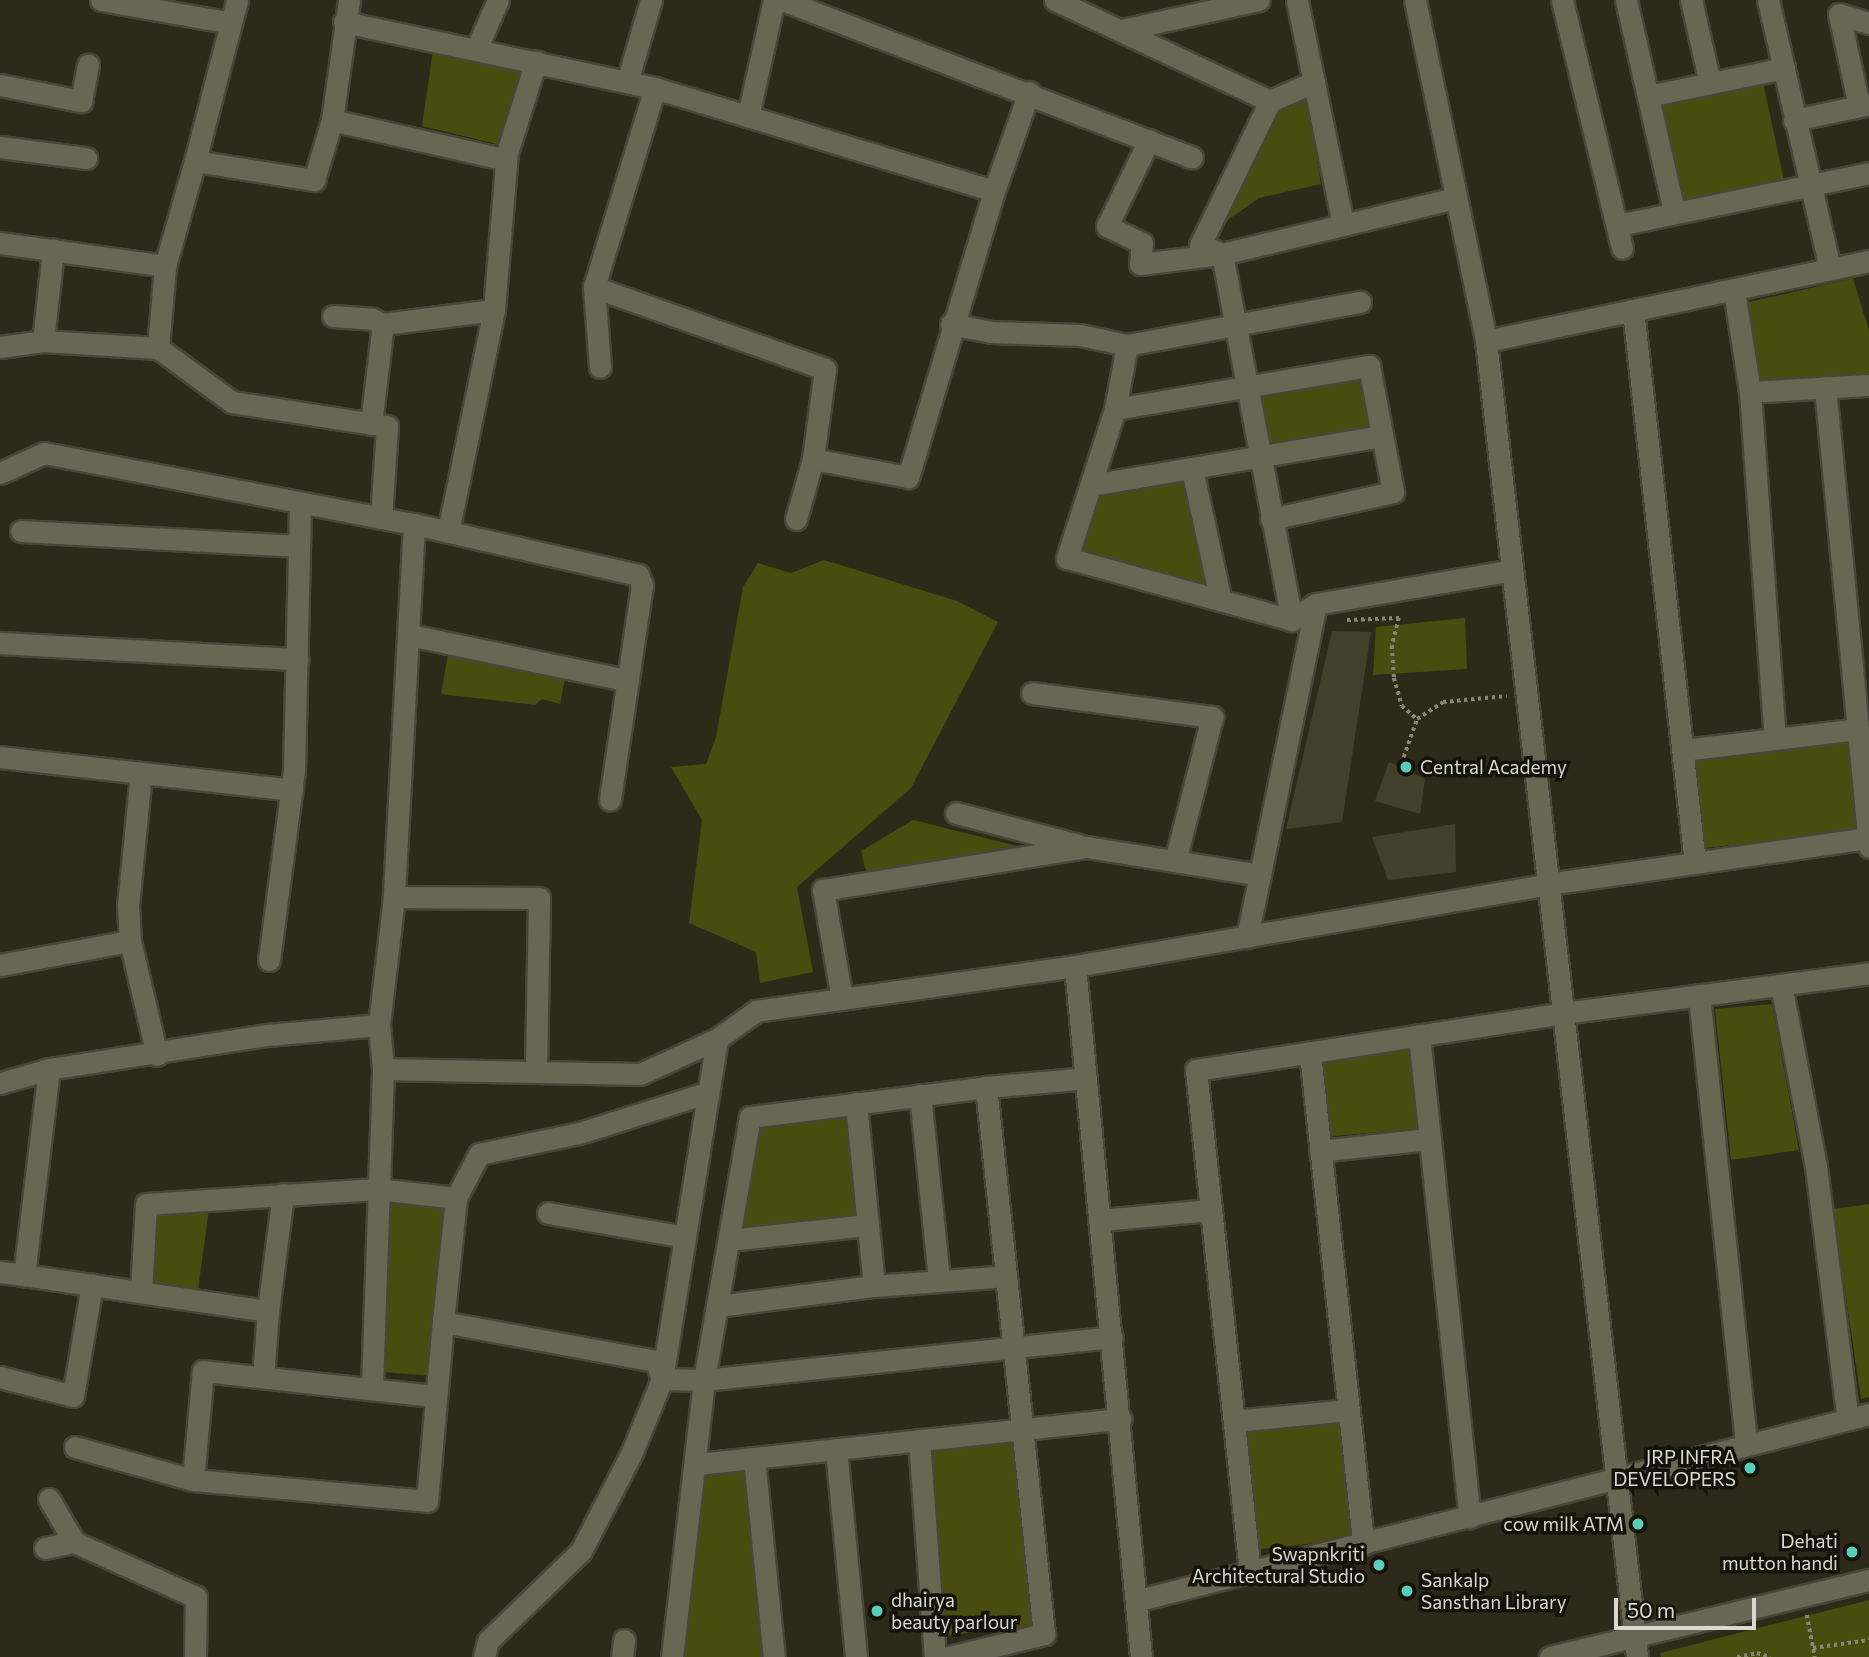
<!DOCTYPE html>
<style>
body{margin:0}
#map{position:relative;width:1869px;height:1657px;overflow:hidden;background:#2e2a1a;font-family:Commissioner,sans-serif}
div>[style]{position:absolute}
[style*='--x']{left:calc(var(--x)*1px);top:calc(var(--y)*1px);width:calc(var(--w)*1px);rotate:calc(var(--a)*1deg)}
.green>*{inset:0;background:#4a4b0e;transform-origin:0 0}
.building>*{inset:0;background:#423f2d}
.path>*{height:3.5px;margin-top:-1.75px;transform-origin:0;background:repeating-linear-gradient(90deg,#888679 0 3.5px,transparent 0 7px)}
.roads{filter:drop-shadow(2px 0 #494639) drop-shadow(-2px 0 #494639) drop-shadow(0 2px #494639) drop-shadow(0 -2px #494639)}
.minor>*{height:21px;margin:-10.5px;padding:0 10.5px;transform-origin:10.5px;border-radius:10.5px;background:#6a6654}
.dots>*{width:19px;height:19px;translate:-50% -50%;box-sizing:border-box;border:4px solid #14130b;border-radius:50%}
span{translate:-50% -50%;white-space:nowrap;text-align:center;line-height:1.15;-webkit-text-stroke:7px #14130b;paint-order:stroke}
.poi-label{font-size:19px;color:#dbd9cf}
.left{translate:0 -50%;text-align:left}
.right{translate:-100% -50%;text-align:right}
.scale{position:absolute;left:1614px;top:1598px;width:142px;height:32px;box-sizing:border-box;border:4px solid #dbd9cf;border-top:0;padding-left:9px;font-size:21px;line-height:24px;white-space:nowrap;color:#dbd9cf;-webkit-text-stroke:5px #14130b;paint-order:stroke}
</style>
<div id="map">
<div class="green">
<i style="clip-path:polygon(434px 43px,530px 65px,501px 145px,422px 126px)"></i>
<i style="left:1763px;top:82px;width:100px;height:107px;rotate:78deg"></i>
<i style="clip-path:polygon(1306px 93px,1321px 184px,1259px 198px,1222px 224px,1276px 108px)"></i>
<i style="clip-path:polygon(1853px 278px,1869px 331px,1869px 376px,1749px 381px,1741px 304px)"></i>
<i style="left:1358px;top:376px;width:55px;height:104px;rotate:78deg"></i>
<i style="clip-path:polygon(1189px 478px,1211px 585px,1074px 554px,1095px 491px)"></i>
<i style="clip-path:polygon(824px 560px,957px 601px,998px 622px,911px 788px,797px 887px,813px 972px,760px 983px,756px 952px,689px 923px,702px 820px,671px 767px,706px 764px,716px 737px,743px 587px,758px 563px,791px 573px)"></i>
<i style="clip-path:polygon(1465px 618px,1467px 669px,1373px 675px,1376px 627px)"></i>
<i style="clip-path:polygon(449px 648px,566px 674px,560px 704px,542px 699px,535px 705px,441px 694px)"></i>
<i style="left:1850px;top:738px;width:94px;height:157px;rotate:84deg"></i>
<i style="clip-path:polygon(913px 820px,1033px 850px,867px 876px,861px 851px)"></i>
<i style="clip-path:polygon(1772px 1004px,1799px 1150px,1731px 1160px,1715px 1009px)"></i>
<i style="left:1410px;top:1046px;width:83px;height:93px;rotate:85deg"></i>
<i style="clip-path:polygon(848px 1116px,856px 1215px,740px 1230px,757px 1128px)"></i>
<i style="clip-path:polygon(390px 1200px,449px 1206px,433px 1376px,383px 1372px)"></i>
<i style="clip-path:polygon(1869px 1204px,1869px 1397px,1861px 1399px,1833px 1209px)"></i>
<i style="clip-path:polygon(153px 1208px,209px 1209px,198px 1290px,149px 1286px)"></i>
<i style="left:1339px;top:1418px;width:122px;height:97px;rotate:84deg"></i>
<i style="left:1015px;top:1437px;width:190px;height:96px;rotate:84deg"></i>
<i style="clip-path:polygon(700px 1464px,749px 1464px,768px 1657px,678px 1657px)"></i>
<i style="clip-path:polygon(1869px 1600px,1869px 1657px,1661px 1657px,1660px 1653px)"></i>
</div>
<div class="building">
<i style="clip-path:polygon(1332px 631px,1371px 632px,1342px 822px,1286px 829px)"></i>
<i style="clip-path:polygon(1389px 762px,1425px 779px,1420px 814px,1375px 801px)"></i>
<i style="clip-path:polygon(1455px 824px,1456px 872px,1388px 880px,1372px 837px)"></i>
</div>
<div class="path">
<i style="--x:1347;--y:620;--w:52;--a:-2.2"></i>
<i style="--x:1399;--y:618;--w:29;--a:104"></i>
<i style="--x:1392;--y:646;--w:32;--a:86"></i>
<i style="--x:1394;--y:678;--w:29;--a:74"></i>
<i style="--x:1402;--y:706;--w:20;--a:41"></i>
<i style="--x:1401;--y:764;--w:48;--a:-70.4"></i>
<i style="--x:1417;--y:719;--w:31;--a:-33"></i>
<i style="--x:1443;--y:702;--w:64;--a:-5.4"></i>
<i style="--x:1807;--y:1615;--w:43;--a:79.2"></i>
<i style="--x:1813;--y:1648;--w:57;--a:-8.1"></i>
<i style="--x:1737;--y:1657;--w:20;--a:-11"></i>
<i style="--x:1757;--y:1653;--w:14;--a:17"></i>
</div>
<div class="roads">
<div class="minor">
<i style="--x:101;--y:0;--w:132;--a:10"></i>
<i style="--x:231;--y:23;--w:24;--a:-75"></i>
<i style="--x:782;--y:0;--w:439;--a:21"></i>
<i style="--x:1055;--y:0;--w:238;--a:25.2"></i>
<i style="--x:1270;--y:101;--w:160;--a:115.9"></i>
<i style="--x:1200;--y:245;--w:24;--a:22"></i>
<i style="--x:1222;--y:254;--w:241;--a:-13.5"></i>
<i style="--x:1297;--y:0;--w:230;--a:78.4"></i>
<i style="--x:1415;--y:0;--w:348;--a:78.2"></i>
<i style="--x:1486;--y:341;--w:1325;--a:83.45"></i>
<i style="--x:1562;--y:0;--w:255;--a:76.4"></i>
<i style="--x:1626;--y:0;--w:217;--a:77.2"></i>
<i style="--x:1691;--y:0;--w:85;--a:77.1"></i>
<i style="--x:1768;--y:0;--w:276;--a:77"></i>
<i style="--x:344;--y:22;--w:318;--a:12"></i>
<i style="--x:1122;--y:30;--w:140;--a:-12.4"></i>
<i style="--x:477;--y:47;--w:51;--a:-65.9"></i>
<i style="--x:627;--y:82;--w:85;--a:-73.7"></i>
<i style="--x:0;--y:85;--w:83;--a:11.2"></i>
<i style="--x:81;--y:101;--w:37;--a:-79"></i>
<i style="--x:655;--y:88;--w:354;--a:16.9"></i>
<i style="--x:994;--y:191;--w:299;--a:106.7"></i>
<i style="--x:908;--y:477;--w:97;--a:-169.3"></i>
<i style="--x:813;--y:459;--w:91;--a:-82.4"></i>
<i style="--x:825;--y:369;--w:245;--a:-160.5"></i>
<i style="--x:594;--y:287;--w:208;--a:-73"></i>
<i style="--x:1648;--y:96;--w:139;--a:-11.6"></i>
<i style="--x:1270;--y:101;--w:48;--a:-23.4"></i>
<i style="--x:1859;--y:106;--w:94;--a:-102.3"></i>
<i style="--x:1839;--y:14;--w:31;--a:17"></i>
<i style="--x:748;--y:116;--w:119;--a:-77.4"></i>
<i style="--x:332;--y:120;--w:179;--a:12.9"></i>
<i style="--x:1794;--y:120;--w:77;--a:-12"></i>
<i style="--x:1149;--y:140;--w:96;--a:116"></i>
<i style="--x:1107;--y:226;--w:39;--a:26"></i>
<i style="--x:1142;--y:243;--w:21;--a:95"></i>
<i style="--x:1140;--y:264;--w:83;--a:-7"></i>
<i style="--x:1222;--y:254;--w:373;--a:79.2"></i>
<i style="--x:0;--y:147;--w:87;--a:7.3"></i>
<i style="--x:195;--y:161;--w:143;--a:-75.4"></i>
<i style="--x:994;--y:191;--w:105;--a:-70.5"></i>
<i style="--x:1618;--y:225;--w:256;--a:-11.7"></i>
<i style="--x:0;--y:243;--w:167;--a:7.9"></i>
<i style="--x:165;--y:266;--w:109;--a:-74.1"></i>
<i style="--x:195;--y:161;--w:121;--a:9.1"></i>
<i style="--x:314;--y:180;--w:63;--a:-73.3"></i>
<i style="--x:332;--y:120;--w:121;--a:-81.9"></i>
<i style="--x:594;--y:287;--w:80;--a:85.7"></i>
<i style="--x:1734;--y:291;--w:102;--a:81"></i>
<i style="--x:1750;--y:392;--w:348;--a:85.9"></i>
<i style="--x:1633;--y:310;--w:556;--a:83.6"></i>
<i style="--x:333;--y:316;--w:39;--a:4"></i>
<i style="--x:372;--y:319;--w:12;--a:24"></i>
<i style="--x:383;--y:324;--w:112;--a:-7.2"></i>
<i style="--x:951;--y:324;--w:41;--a:11.3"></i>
<i style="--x:991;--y:332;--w:89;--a:1.9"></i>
<i style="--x:1080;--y:335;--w:48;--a:12"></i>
<i style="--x:1127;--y:345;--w:65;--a:100.6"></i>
<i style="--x:1115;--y:409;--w:157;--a:107.9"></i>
<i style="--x:1067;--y:558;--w:233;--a:15.4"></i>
<i style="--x:1292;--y:620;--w:29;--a:-34"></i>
<i style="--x:1316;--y:604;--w:199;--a:-9.8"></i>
<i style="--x:43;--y:341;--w:92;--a:-83.7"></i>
<i style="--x:1486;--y:341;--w:391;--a:-11.8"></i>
<i style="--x:1127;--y:345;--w:237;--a:-10.5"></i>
<i style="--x:0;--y:347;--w:43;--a:-7.9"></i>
<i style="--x:43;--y:341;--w:115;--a:3.5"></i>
<i style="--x:158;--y:348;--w:92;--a:36.1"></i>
<i style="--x:232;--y:402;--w:157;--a:8.8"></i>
<i style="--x:387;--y:426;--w:92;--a:93.7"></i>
<i style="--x:158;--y:348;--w:82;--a:-85.1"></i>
<i style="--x:1825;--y:387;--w:462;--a:84.5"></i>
<i style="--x:1750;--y:392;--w:119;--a:-3.4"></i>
<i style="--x:1115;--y:409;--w:258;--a:-9.6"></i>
<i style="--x:1369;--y:366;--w:128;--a:79.2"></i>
<i style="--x:1393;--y:492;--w:125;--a:167.5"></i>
<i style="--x:371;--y:424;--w:101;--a:-83.2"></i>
<i style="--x:1192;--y:469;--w:131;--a:77.7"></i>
<i style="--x:0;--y:473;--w:48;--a:-24.4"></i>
<i style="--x:44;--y:453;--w:377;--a:10.9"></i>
<i style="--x:414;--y:524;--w:374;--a:93.1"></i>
<i style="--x:394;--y:897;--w:129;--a:96.7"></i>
<i style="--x:379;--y:1025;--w:44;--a:84.8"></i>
<i style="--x:383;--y:1069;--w:257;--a:1.1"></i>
<i style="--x:640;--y:1074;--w:85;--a:-24.4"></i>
<i style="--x:717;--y:1039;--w:48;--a:-35.7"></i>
<i style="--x:756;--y:1011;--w:322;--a:-8"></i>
<i style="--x:1075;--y:966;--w:480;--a:-9.8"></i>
<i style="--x:1548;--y:884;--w:324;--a:-8.2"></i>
<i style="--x:1091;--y:485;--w:295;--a:-9.6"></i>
<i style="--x:796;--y:519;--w:62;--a:-74.2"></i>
<i style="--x:414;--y:524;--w:230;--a:12.8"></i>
<i style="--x:638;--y:575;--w:11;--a:68"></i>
<i style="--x:642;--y:585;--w:217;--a:98.5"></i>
<i style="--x:21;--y:531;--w:278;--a:3.1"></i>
<i style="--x:448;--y:532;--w:227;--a:-78.3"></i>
<i style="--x:494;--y:310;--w:158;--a:-85.3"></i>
<i style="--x:507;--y:153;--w:96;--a:-72.5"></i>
<i style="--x:410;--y:635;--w:220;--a:11.8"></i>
<i style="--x:0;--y:643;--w:298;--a:3.1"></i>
<i style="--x:1032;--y:693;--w:182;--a:7.6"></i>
<i style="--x:1212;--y:717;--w:149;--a:104.4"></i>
<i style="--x:1683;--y:750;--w:176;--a:-6.8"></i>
<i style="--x:0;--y:757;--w:294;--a:6.4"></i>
<i style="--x:141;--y:773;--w:133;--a:95.6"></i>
<i style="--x:128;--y:905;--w:36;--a:87"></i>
<i style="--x:130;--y:941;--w:117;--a:76.7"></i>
<i style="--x:956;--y:813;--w:127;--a:14.6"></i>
<i style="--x:394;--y:897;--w:145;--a:0.4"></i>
<i style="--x:539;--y:898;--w:171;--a:91"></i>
<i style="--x:1247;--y:937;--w:340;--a:-78.3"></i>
<i style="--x:269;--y:960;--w:191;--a:-82.5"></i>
<i style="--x:294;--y:771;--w:268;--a:-88.7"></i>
<i style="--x:0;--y:965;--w:132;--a:-10.5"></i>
<i style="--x:1075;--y:966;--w:694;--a:84.54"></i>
<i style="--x:1781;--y:985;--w:185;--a:79.1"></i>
<i style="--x:1816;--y:1167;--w:254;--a:82.8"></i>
<i style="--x:1699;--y:995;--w:451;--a:84"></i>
<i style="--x:842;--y:999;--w:111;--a:-99.9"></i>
<i style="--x:823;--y:890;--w:267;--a:-9.3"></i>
<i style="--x:1087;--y:847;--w:175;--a:9.2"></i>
<i style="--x:1419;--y:1035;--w:485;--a:84"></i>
<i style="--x:1310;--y:1053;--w:494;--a:83.8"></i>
<i style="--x:49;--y:1069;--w:208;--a:96.9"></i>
<i style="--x:24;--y:1275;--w:247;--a:8.4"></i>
<i style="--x:268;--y:1311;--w:66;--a:94.3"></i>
<i style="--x:0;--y:1083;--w:51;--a:-15.9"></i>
<i style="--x:49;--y:1069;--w:221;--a:-8.9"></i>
<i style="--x:267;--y:1035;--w:112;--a:-5.1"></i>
<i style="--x:920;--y:1095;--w:185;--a:84.1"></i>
<i style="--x:856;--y:1103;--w:184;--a:84.4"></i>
<i style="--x:1320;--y:1151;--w:110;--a:-6.3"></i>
<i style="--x:456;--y:1198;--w:50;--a:-62.4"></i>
<i style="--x:479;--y:1154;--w:102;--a:-11.9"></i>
<i style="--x:579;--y:1133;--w:136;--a:-17.5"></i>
<i style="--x:548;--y:1213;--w:139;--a:9.9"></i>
<i style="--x:1101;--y:1220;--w:110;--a:-5.2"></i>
<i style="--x:729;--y:1240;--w:140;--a:-6.2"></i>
<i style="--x:0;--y:1272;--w:24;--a:7"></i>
<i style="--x:141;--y:1292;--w:88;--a:-86.7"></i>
<i style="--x:146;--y:1204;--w:231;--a:-3.7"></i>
<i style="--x:377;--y:1189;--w:80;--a:6.5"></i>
<i style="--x:456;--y:1198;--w:125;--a:96"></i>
<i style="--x:717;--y:1306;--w:158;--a:-7.3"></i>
<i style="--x:874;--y:1286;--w:132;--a:-4.3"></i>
<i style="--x:268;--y:1311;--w:118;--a:-82.7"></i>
<i style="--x:0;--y:1377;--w:75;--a:14.6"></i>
<i style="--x:73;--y:1396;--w:113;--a:-80.3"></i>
<i style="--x:662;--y:1379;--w:42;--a:1.4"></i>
<i style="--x:704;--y:1380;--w:410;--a:-6"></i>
<i style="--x:372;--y:1386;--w:317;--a:-88"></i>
<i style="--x:1234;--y:1421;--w:115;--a:-5.5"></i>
<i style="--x:919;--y:1440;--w:218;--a:85.8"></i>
<i style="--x:75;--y:1447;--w:123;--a:15.6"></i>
<i style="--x:193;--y:1480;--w:235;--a:5.1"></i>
<i style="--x:427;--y:1501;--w:180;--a:-84.9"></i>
<i style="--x:443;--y:1322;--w:217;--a:10.4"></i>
<i style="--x:656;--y:1361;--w:19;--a:72"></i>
<i style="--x:836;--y:1449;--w:209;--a:84.5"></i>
<i style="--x:754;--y:1458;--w:200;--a:84.3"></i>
<i style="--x:697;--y:1464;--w:426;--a:-6.1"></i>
<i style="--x:193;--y:1480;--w:109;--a:-84.8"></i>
<i style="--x:203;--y:1371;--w:233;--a:6.2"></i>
<i style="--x:49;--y:1499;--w:50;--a:59.8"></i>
<i style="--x:45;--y:1548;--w:30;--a:-12"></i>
<i style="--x:74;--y:1542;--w:134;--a:24.3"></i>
<i style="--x:196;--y:1597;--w:60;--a:91"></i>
<i style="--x:1250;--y:1572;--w:505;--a:-96.14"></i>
<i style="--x:1196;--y:1070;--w:371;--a:-8.8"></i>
<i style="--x:1563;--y:1013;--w:309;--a:-7.4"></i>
<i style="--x:1139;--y:1600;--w:753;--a:-14.29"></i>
<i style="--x:484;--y:1657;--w:16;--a:-76"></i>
<i style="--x:488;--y:1641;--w:129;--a:-44.1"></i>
<i style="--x:581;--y:1551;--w:111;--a:-62.7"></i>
<i style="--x:632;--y:1452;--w:79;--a:-67.7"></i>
<i style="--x:662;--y:1379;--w:344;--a:-80.8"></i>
<i style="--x:622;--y:1657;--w:17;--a:-83"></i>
<i style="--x:672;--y:1657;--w:279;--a:-83.4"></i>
<i style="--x:704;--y:1380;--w:267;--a:-80.1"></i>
<i style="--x:750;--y:1117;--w:238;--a:-7.2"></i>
<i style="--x:949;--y:1657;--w:98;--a:-13.6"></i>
<i style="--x:1044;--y:1634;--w:550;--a:-96.05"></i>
<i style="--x:986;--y:1087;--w:100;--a:-5.1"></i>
<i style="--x:1550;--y:1657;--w:328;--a:-13.6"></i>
</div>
</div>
<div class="dots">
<i style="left:1406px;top:767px;background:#5bcebb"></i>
<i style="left:1750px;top:1468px;background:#5bcebb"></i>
<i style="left:1638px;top:1524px;background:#5bcebb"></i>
<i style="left:1852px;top:1552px;background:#5bcebb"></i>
<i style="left:1379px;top:1565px;background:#5bcebb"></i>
<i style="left:1407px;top:1591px;background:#5bcebb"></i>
<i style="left:877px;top:1611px;background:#5bcebb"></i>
</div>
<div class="poi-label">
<span class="left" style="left:1420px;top:767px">Central Academy</span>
<span class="right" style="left:1736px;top:1468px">JRP INFRA<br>DEVELOPERS</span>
<span class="right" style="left:1624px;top:1524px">cow milk ATM</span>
<span class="right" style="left:1838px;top:1552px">Dehati<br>mutton handi</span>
<span class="right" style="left:1365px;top:1565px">Swapnkriti<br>Architectural Studio</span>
<span class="left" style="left:1421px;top:1591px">Sankalp<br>Sansthan Library</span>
<span class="left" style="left:891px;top:1611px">dhairya<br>beauty parlour</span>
</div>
<div class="scale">50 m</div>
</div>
